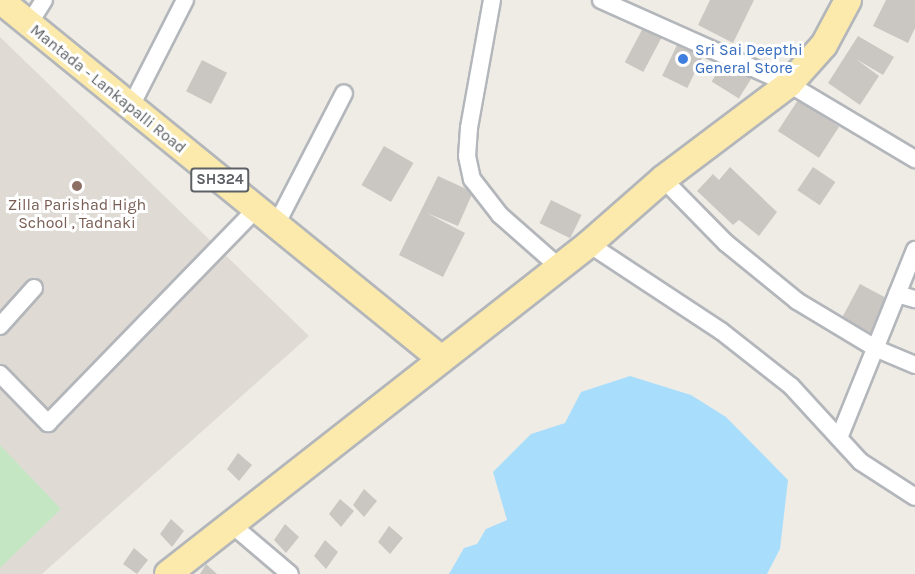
<!DOCTYPE html>
<style>
body{margin:0}
#map{position:relative;width:915px;height:574px;overflow:hidden;background:#efece6;font-family:Karla,sans-serif}
div>[style]{position:absolute}
[style*='--x']{left:calc(var(--x)*1px);top:calc(var(--y)*1px);width:calc(var(--w)*1px);rotate:calc(var(--a)*1deg)}
.education>*{inset:0;background:#dfdbd4}
.green>*{inset:0;background:#c5e6c3}
.water>*{inset:0;background:#a8defc}
.building>*{inset:0;background:#cac7c2;transform-origin:0 0}
.roads{filter:drop-shadow(2px 0 #b3b6ba) drop-shadow(-2px 0 #b3b6ba) drop-shadow(0 2px #b3b6ba) drop-shadow(0 -2px #b3b6ba)}
.minor>*{height:16px;margin:-8px;padding:0 8px;transform-origin:8px;border-radius:8px;background:#fff}
.primary>*{height:26px;margin:-13px;padding:0 13px;transform-origin:13px;border-radius:13px;background:#fceaad}
.dots>*{width:16px;height:16px;translate:-50% -50%;box-sizing:border-box;border:3px solid #fff;border-radius:50%}
span{translate:-50% -50%;white-space:nowrap;text-align:center;line-height:1.15;-webkit-text-stroke:6px #fff;paint-order:stroke}
.shield-label span{padding:2px 4px;background:#fff;border:2px solid;border-radius:4px;-webkit-text-stroke-width:0}
.shield-label{font-size:15px;color:#5d6165;font-weight:700}
.shop-label{font-size:16px;color:#366cbe}
.left{translate:0 -50%;text-align:left}
.street-label{font-size:16px;color:#5d6165}
.education-label{font-size:16px;color:#785e54}
</style>
<div id="map">
<div class="education">
<i style="clip-path:polygon(0 37px,309px 336px,42px 574px,0 574px)"></i>
</div>
<div class="green">
<i style="clip-path:polygon(0 445px,61px 509px,0 568px)"></i>
</div>
<div class="water">
<i style="clip-path:polygon(630px 376px,691px 395px,726px 417px,788px 480px,780px 549px,767px 574px,449px 574px,464px 548px,477px 544px,486px 529px,507px 520px,493px 472px,531px 434px,565px 423px,581px 392px)"></i>
</div>
<div class="building">
<i style="clip-path:polygon(710px 0,754px 0,733px 43px,698px 25px)"></i>
<i style="clip-path:polygon(886px 0,915px 0,915px 28px,908px 43px,873px 26px)"></i>
<i style="left:644px;top:26px;width:21px;height:41px;rotate:28deg"></i>
<i style="clip-path:polygon(858px 36px,894px 57px,883px 75px,856px 59px,879px 76px,860px 105px,828px 83px)"></i>
<i style="left:681px;top:37px;width:28px;height:43px;rotate:26deg"></i>
<i style="left:727px;top:57px;width:32px;height:29px;rotate:32deg"></i>
<i style="left:202px;top:60px;width:28px;height:35px;rotate:27deg"></i>
<i style="left:798px;top:100px;width:49px;height:37px;rotate:33deg"></i>
<i style="left:384px;top:146px;width:34px;height:45px;rotate:30deg"></i>
<i style="clip-path:polygon(730px 167px,777px 212px,759px 236px,739px 220px,733px 225px,697px 191px,713px 174px,719px 180px)"></i>
<i style="left:813px;top:167px;width:27px;height:28px;rotate:34deg"></i>
<i style="clip-path:polygon(438px 176px,473px 192px,458px 226px,427px 213px,465px 233px,443px 277px,399px 255px)"></i>
<i style="left:551px;top:200px;width:34px;height:26px;rotate:26deg"></i>
<i style="left:860px;top:284px;width:34px;height:38px;rotate:28deg"></i>
<i style="clip-path:polygon(238px 453px,252px 465px,239px 481px,227px 469px)"></i>
<i style="clip-path:polygon(364px 489px,377px 501px,364px 517px,353px 505px)"></i>
<i style="clip-path:polygon(340px 499px,354px 511px,341px 527px,329px 514px)"></i>
<i style="clip-path:polygon(171px 519px,184px 531px,172px 547px,160px 534px)"></i>
<i style="clip-path:polygon(285px 524px,299px 537px,286px 553px,274px 540px)"></i>
<i style="clip-path:polygon(389px 526px,403px 538px,390px 554px,378px 542px)"></i>
<i style="clip-path:polygon(325px 540px,338px 552px,326px 569px,314px 556px)"></i>
<i style="clip-path:polygon(134px 548px,148px 560px,137px 574px,123px 564px)"></i>
<i style="clip-path:polygon(206px 564px,217px 574px,200px 574px)"></i>
</div>
<div class="roads">
<div class="minor">
<i style="--x:492;--y:0;--w:130;--a:100.2"></i>
<i style="--x:469;--y:128;--w:28;--a:94"></i>
<i style="--x:467;--y:156;--w:24;--a:78"></i>
<i style="--x:472;--y:179;--w:46;--a:52.1"></i>
<i style="--x:500;--y:215;--w:79;--a:41.4"></i>
<i style="--x:601;--y:0;--w:206;--a:24.1"></i>
<i style="--x:789;--y:84;--w:147;--a:30.8"></i>
<i style="--x:29;--y:24;--w:28;--a:-58"></i>
<i style="--x:130;--y:108;--w:121;--a:-63"></i>
<i style="--x:663;--y:179;--w:90;--a:45.5"></i>
<i style="--x:726;--y:243;--w:92;--a:39.2"></i>
<i style="--x:797;--y:301;--w:93;--a:31"></i>
<i style="--x:877;--y:349;--w:41;--a:22.8"></i>
<i style="--x:276;--y:225;--w:148;--a:-62.7"></i>
<i style="--x:589;--y:244;--w:158;--a:33.4"></i>
<i style="--x:721;--y:331;--w:89;--a:38.2"></i>
<i style="--x:791;--y:386;--w:103;--a:47.4"></i>
<i style="--x:861;--y:462;--w:64;--a:32.9"></i>
<i style="--x:897;--y:294;--w:19;--a:16"></i>
<i style="--x:0;--y:326;--w:51;--a:-48.2"></i>
<i style="--x:0;--y:374;--w:69;--a:45.6"></i>
<i style="--x:48;--y:423;--w:298;--a:-45.8"></i>
<i style="--x:839;--y:438;--w:203;--a:-68"></i>
<i style="--x:231;--y:524;--w:77;--a:40.3"></i>
</div>
<div class="primary">
<i style="--x:0;--y:0;--w:567;--a:39.13"></i>
<i style="--x:168;--y:574;--w:535;--a:-38.09"></i>
<i style="--x:589;--y:244;--w:98;--a:-41.3"></i>
<i style="--x:663;--y:179;--w:158;--a:-37"></i>
<i style="--x:789;--y:84;--w:52;--a:-48.1"></i>
<i style="--x:824;--y:45;--w:51;--a:-61.9"></i>
</div>
</div>
<div class="dots">
<i style="left:683px;top:59px;background:#3f7fe0"></i>
<i style="left:77px;top:186px;background:#8d6e63"></i>
</div>
<div class="shield-label">
<span style="left:220px;top:180px">SH324</span>
</div>
<div class="shop-label">
<span class="left" style="left:695px;top:59px">Sri Sai Deepthi<br>General Store</span>
</div>
<div class="street-label">
<span style="left:108px;top:89px;rotate:39deg">Mantada - Lankapalli Road</span>
</div>
<div class="education-label">
<span style="left:77px;top:214px">Zilla Parishad High<br>School , Tadnaki</span>
</div>
</div>
